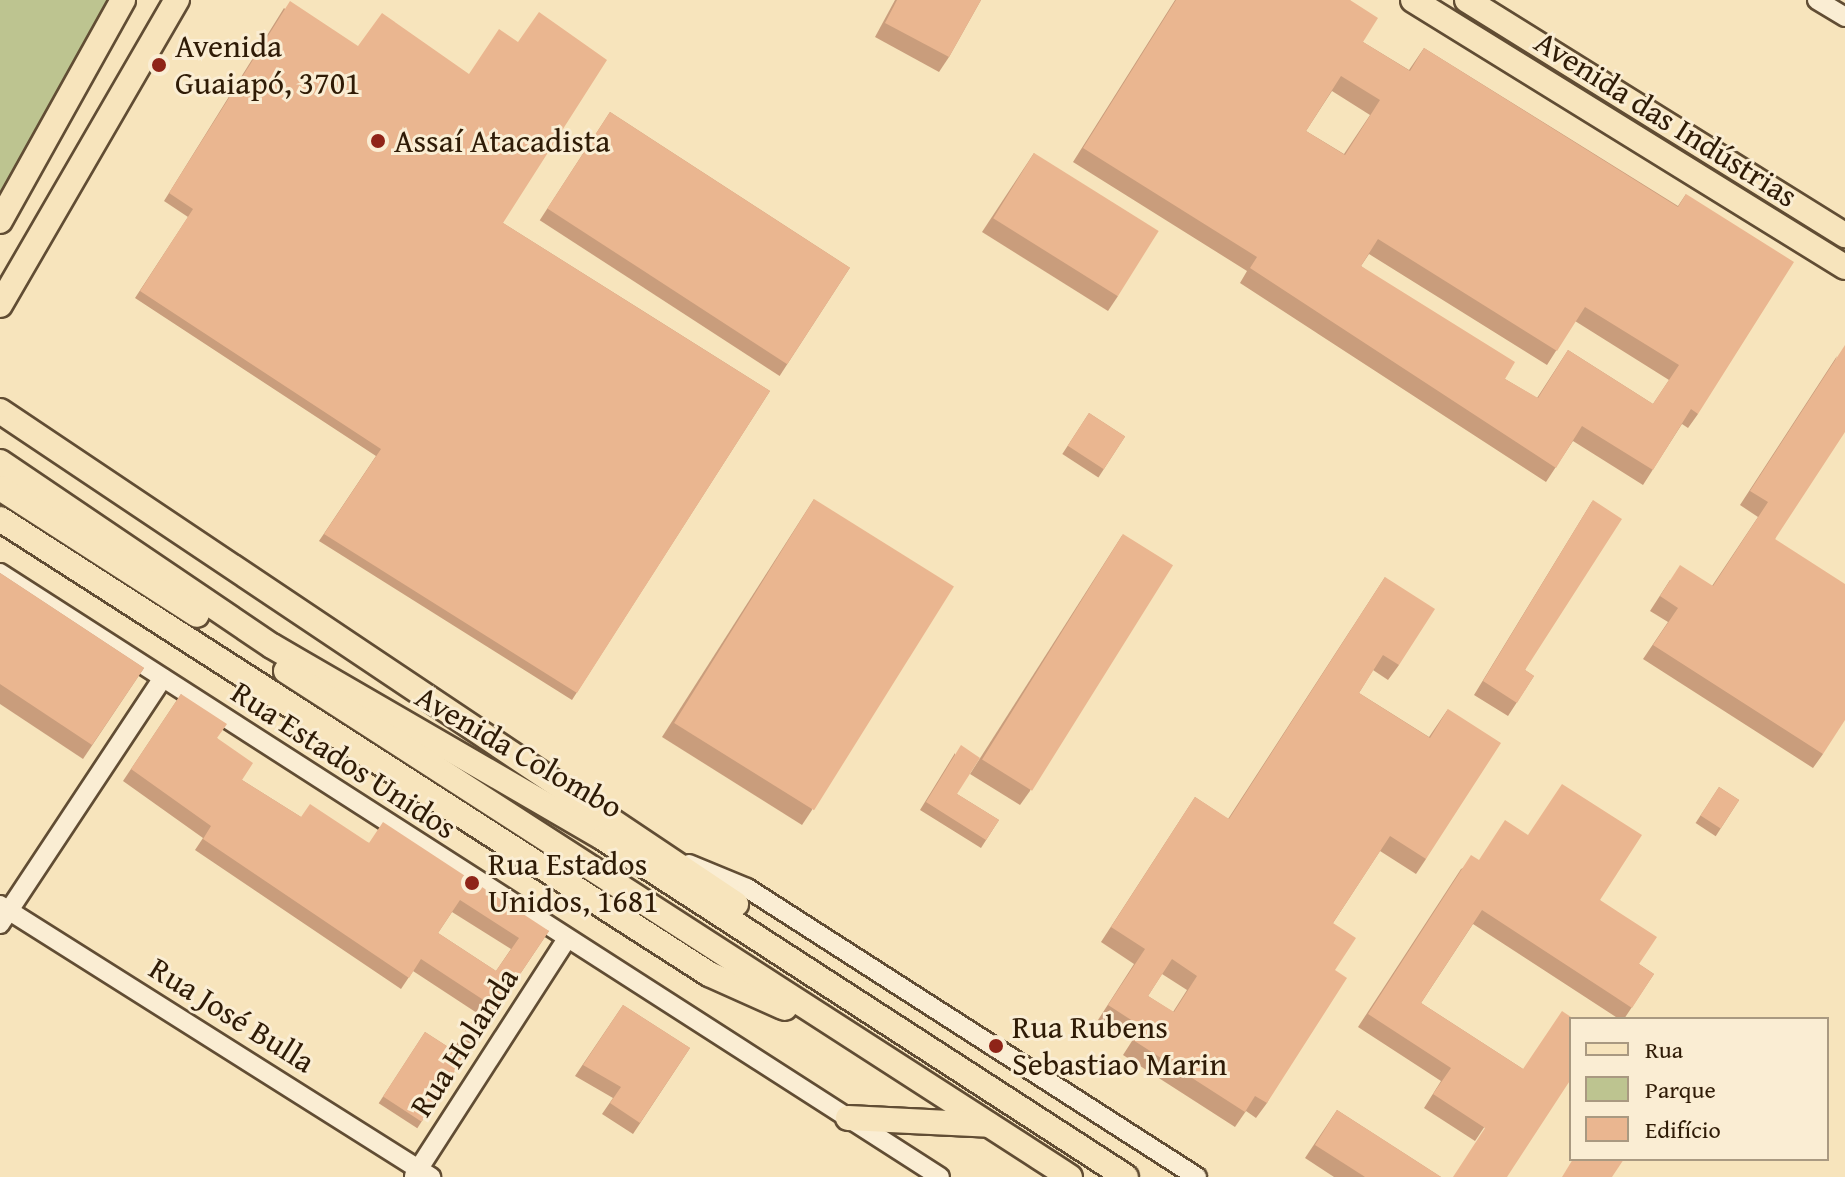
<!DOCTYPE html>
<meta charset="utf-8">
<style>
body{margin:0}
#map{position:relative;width:1845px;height:1177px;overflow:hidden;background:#f7e4bc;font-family:"Gentium Book Plus",serif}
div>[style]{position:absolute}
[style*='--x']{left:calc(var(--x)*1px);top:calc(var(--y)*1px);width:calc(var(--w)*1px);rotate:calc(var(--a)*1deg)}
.green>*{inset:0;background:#bdc490}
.roads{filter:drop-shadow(2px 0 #614d34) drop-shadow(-2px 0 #614d34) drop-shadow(0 2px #614d34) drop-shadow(0 -2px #614d34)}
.minor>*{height:18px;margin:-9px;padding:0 9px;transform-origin:9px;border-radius:9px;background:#faedd3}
.major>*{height:24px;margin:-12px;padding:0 12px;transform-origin:12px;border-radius:12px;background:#f7e4bc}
.wall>*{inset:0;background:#c99d7c;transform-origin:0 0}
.building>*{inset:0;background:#eab690;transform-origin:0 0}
.dots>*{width:22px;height:22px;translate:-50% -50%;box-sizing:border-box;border:4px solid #faedd3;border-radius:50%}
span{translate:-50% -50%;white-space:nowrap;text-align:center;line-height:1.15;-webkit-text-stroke:6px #faedd3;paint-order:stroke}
.poi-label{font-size:32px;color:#2f1b06}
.left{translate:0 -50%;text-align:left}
.street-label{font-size:32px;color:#2f1b06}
.legend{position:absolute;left:1569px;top:1017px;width:260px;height:144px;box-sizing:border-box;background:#faedd3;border:2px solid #a99981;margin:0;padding:10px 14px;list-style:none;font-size:24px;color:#2f1b06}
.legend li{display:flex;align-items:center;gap:16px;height:40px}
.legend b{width:40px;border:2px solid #a99981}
</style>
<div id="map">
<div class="green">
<i style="clip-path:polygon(0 0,123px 0,0 221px)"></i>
</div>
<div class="roads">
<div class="minor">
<i style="--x:1817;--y:0;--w:33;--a:31"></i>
<i style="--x:0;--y:573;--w:1117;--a:32.72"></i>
<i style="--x:689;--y:864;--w:63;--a:22.5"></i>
<i style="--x:747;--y:888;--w:535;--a:32.71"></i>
<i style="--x:0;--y:905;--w:510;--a:32.26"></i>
<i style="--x:0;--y:924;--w:295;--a:-56.5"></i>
<i style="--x:414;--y:1176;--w:281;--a:-57.2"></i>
</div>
<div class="major">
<i style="--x:1413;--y:0;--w:508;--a:31.72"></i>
<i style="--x:1467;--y:0;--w:445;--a:31.9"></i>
<i style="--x:0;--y:221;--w:253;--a:-60.9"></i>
<i style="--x:0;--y:305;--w:353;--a:-59.9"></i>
<i style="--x:0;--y:411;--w:886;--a:33.82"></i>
<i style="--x:0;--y:462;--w:328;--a:34.1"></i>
<i style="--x:272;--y:646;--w:383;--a:30.1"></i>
<i style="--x:603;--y:838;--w:623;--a:32.95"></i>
<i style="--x:0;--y:488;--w:234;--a:32.8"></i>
<i style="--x:0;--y:519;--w:842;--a:32.69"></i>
<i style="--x:709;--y:974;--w:83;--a:24.1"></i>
<i style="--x:286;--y:671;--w:933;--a:32.84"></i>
<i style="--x:848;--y:1118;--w:141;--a:2.8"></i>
</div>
</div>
<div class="wall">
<i style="clip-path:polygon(895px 0,981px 0,949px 57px,939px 72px,875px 37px)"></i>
<i style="clip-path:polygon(evenodd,1175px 0,1350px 0,1363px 42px,1409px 70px,1424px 48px,1678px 206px,1686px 194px,1698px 414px,1688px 428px,1682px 424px,1643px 485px,1573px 441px,1546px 482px,1240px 283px,1247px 271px,1073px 162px,1175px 0,1332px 91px,1370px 115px,1344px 154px,1306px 131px,1332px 91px,1175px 0,1369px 254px,1547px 365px,1575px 321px,1669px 380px,1653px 404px,1568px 350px,1537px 398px,1505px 379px,1361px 266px,1369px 254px)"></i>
<i style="clip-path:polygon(284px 8px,503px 223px,770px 391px,572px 700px,319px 541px,376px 456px,135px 298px,188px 217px,164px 201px)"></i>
<i style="left:610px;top:112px;width:286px;height:129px;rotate:33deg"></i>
<i style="clip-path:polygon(1034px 153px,1118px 296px,1108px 311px,982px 232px)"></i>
<i style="clip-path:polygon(1837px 356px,1775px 539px,1823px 754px,1813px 768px,1643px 659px,1668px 622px,1650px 611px,1670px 580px,1712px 586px,1758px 517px,1740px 505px)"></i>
<i style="left:1089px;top:413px;width:43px;height:49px;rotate:33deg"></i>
<i style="clip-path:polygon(814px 499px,812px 810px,802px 825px,662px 737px)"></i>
<i style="clip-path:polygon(1593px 500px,1525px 670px,1534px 676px,1508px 716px,1474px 695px)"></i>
<i style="clip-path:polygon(1123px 534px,1030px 791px,1020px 805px,970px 774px)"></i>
<i style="clip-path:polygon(0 573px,144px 668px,83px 759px,0 704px)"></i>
<i style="clip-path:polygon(evenodd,1385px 577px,1399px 665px,1388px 680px,1373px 670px,1359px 693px,1429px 737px,1448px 709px,1426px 859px,1416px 874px,1380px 851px,1333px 923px,1335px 970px,1267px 1103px,1256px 1118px,1246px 1111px,1235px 1127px,1123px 1055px,1132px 1041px,1098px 1020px,1134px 964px,1101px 942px,1195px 797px,1228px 819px,1385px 577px,1162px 974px,1187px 990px,1173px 1012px,1148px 996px,1162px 974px)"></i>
<i style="clip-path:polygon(evenodd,181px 694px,217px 738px,242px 780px,301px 817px,369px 843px,549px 931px,465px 1056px,454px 1048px,477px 1013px,413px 971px,401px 989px,195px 850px,203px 838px,123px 781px,181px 694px,452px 912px,511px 949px,496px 971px,438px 933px,452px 912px)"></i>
<i style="clip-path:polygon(955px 753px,957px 794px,999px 820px,981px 848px,920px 810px)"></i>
<i style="left:1719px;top:787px;width:24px;height:43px;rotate:33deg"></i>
<i style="clip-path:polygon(1478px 860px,1600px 900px,1639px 964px,1654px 974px,1624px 1019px,1619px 1019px,1473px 924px,1421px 1003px,1523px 1069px,1475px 1141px,1424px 1108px,1441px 1081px,1358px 1027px,1461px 869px)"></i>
<i style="clip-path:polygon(623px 1005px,690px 1048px,633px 1134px,602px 1114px,613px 1098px,575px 1076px)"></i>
<i style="left:425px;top:1032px;width:46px;height:85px;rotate:33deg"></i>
<i style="clip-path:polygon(1337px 1110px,1441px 1177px,1334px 1177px,1305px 1158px)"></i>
</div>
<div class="building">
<i style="clip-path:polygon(897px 0,981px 0,949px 57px,885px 23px)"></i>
<i style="clip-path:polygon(evenodd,1176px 0,1350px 0,1378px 18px,1363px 42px,1410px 71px,1424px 48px,1678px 207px,1686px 194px,1794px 262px,1698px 414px,1691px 409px,1653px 470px,1582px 426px,1556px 468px,1250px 268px,1257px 257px,1083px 148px,1176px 0,1341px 76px,1380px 100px,1345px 155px,1306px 131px,1341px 76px,1176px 0,1378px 239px,1557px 351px,1585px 307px,1679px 365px,1653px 404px,1568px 350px,1538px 398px,1505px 379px,1515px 362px,1361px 266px,1378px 239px)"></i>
<i style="clip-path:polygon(290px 1px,358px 46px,382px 13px,469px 74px,499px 29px,518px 42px,539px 12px,607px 60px,503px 223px,770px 391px,577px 693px,324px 534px,381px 449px,140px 291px,193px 209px,169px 193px)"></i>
<i style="left:610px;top:112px;width:286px;height:115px;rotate:33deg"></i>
<i style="left:1034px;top:153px;width:147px;height:77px;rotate:32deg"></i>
<i style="clip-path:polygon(1845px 345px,1845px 432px,1775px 539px,1845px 584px,1845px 720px,1823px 754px,1653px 645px,1678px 608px,1660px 596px,1680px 565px,1713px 586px,1768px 502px,1750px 491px)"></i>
<i style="left:1089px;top:413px;width:43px;height:39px;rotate:33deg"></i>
<i style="left:814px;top:499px;width:165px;height:264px;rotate:32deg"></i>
<i style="clip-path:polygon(1593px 500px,1622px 519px,1525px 670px,1534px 676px,1517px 703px,1483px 681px)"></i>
<i style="left:1123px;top:534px;width:59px;height:266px;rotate:32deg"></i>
<i style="clip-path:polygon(0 573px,144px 668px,92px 745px,0 684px)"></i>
<i style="clip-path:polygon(evenodd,1385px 577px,1435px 609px,1399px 665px,1383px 655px,1359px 693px,1430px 738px,1448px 709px,1501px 743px,1426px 859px,1390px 836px,1333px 923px,1356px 938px,1335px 970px,1347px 978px,1267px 1103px,1255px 1096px,1245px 1112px,1133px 1040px,1142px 1027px,1108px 1005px,1145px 949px,1111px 927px,1195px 797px,1229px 819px,1385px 577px,1172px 959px,1197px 976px,1174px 1012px,1148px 996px,1172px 959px)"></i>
<i style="clip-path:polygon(evenodd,181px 694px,227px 724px,217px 738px,253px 763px,242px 780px,301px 817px,310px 804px,369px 843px,383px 822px,549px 931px,473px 1044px,462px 1036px,485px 1001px,421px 959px,409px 978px,203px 839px,211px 826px,131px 769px,181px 694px,460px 900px,519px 938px,496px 971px,438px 933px,460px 900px)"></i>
<i style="clip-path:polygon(961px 745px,980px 758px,957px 794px,999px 820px,986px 840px,926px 802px)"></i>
<i style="clip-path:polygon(1562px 784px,1642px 835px,1600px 900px,1657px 937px,1639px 964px,1654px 974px,1632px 1008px,1482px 910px,1421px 1003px,1523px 1069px,1562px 1011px,1574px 1019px,1571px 1019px,1571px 1079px,1507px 1177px,1453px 1177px,1485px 1128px,1433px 1094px,1451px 1068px,1368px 1014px,1471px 855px,1479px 860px,1505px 820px,1528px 835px)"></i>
<i style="left:1719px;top:787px;width:24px;height:34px;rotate:33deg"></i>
<i style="clip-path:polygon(623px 1005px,690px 1048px,640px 1123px,610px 1103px,621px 1087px,583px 1065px)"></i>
<i style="left:425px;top:1032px;width:46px;height:77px;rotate:33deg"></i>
<i style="clip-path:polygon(1337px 1110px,1441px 1177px,1365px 1177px,1315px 1145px)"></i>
<i style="clip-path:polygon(1573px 1159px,1624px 1159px,1612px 1177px,1562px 1177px)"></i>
</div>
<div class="dots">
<i style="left:159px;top:65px;background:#8f2418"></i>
<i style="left:378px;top:141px;background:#8f2418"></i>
<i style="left:472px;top:883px;background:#8f2418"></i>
<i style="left:996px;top:1046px;background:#8f2418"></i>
</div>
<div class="poi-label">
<span class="left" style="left:175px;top:65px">Avenida<br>Guaiapó, 3701</span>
<span class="left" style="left:394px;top:141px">Assaí Atacadista</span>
<span class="left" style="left:488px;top:883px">Rua Estados<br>Unidos, 1681</span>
<span class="left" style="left:1012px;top:1046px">Rua Rubens<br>Sebastiao Marin</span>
</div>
<div class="street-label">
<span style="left:1666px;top:119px;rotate:32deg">Avenida das Indústrias</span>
<span style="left:519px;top:752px;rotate:30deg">Avenida Colombo</span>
<span style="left:344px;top:760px;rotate:33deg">Rua Estados Unidos</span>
<span style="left:232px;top:1015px;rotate:32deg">Rua José Bulla</span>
<span style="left:464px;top:1042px;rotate:-57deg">Rua Holanda</span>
</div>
<ul class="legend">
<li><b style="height:10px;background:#f7e4bc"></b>Rua</li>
<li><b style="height:22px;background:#bdc490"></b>Parque</li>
<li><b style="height:22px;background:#eab690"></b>Edifício</li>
</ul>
</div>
